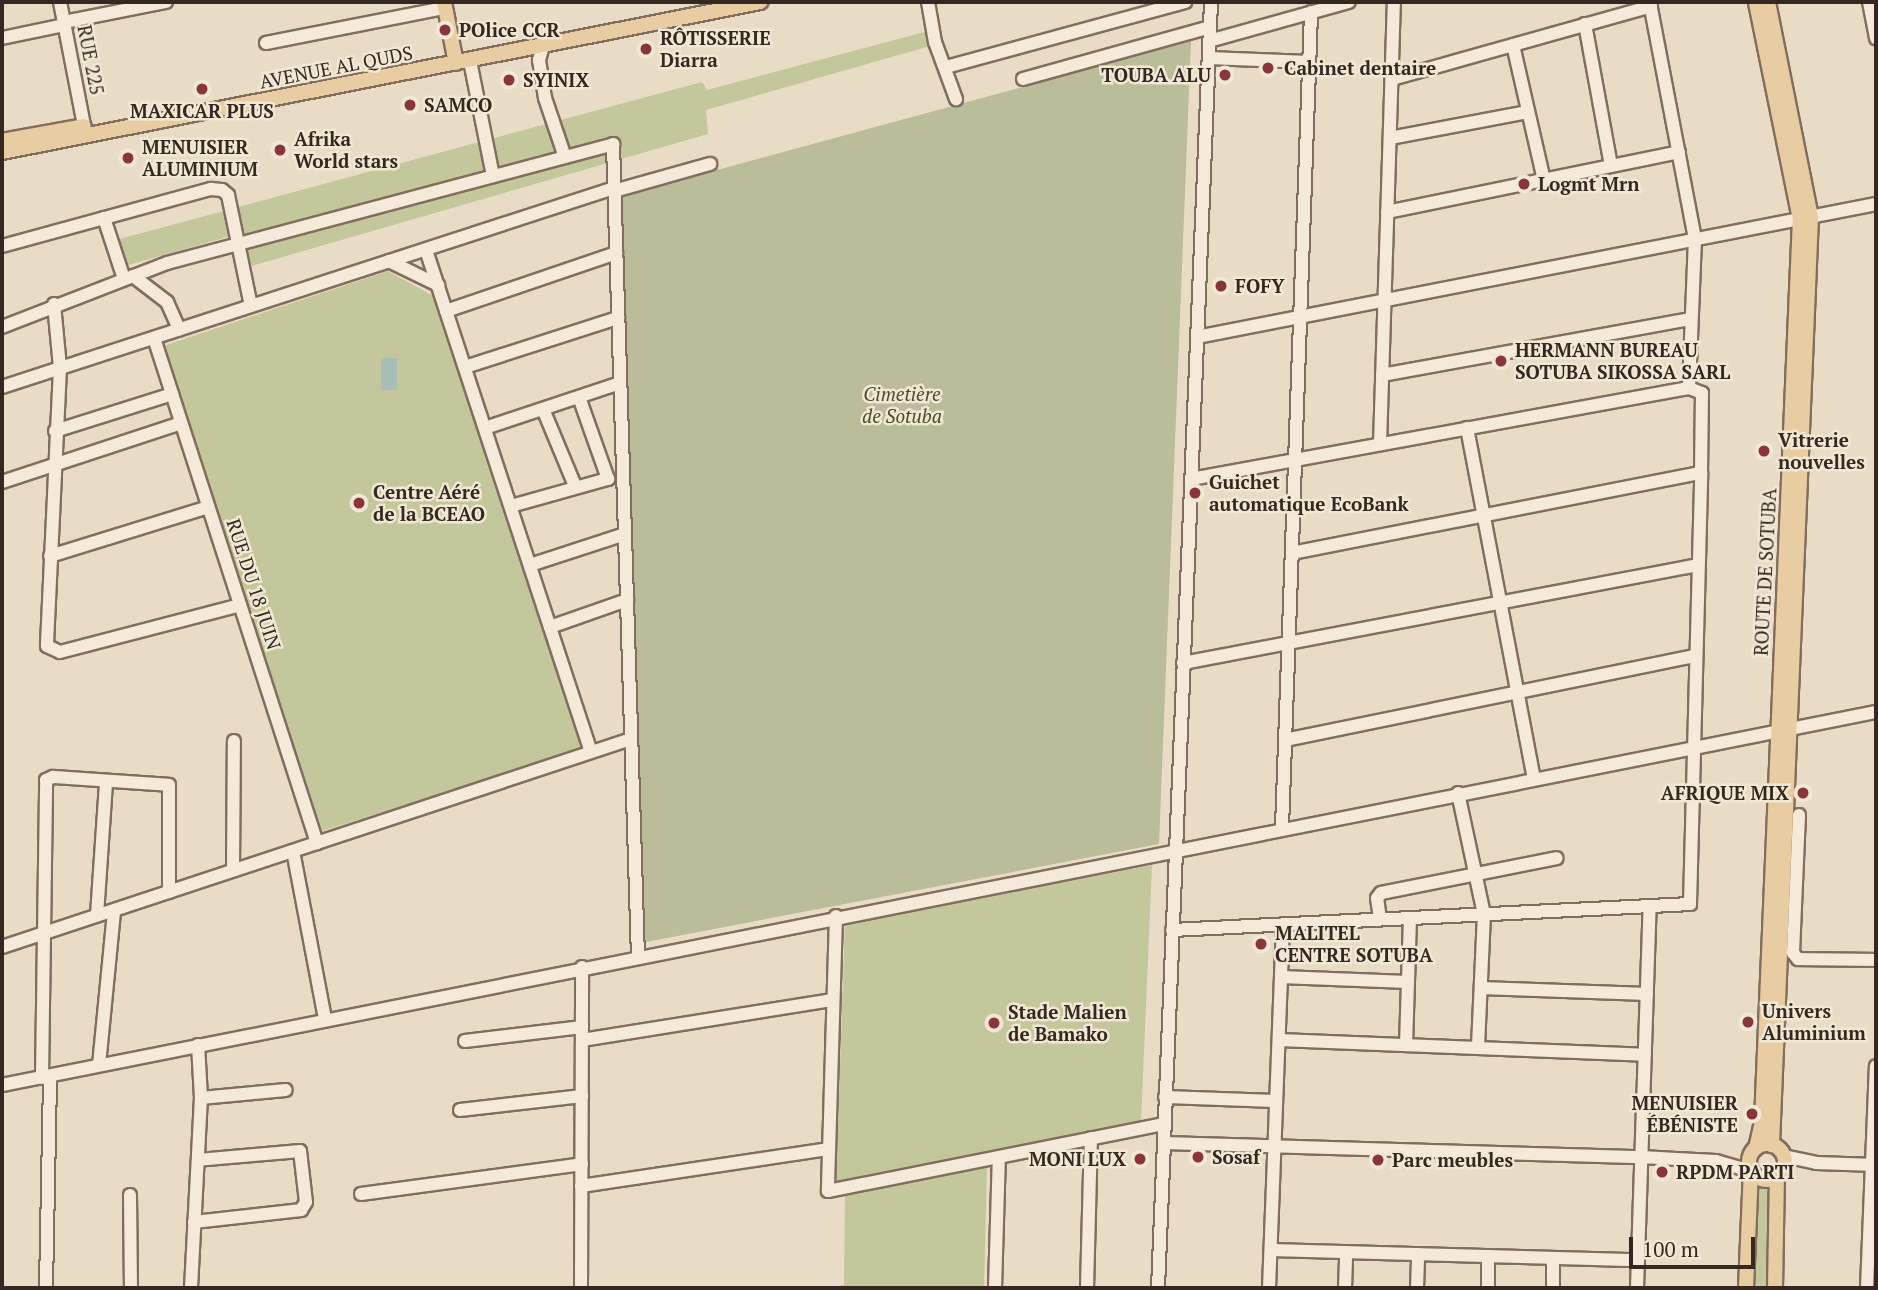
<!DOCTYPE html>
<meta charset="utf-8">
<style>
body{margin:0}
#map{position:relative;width:1878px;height:1290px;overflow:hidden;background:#e9dcc6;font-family:"PT Serif",serif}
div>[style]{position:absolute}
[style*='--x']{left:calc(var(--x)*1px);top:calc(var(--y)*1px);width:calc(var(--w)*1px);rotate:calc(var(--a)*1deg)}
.green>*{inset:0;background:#c4c69b}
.cemetery>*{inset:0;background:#babc9a}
.water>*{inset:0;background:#a7bdb5;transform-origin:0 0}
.roads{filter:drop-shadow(2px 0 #826e5e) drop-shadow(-2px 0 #826e5e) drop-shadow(0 2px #826e5e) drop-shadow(0 -2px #826e5e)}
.minor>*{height:12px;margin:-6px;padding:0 6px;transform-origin:6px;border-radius:6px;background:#f5ead9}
.major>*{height:14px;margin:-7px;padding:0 7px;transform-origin:7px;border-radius:7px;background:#e8cda3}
.major>.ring{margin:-7px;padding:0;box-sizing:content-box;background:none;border:14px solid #e8cda3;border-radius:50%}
.dots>*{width:19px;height:19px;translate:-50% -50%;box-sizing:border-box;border:4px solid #f1e7d5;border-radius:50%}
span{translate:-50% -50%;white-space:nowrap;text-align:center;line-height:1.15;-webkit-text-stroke:5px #f1e7d5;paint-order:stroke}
.poi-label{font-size:19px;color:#342820;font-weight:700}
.left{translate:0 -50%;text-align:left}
.right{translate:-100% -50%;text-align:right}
.street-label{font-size:19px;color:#342820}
.park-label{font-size:19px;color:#484e29;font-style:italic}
.frame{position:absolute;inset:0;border:4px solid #342820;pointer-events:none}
.scale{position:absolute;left:1629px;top:1237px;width:126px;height:32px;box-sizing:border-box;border:4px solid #342820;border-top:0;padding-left:9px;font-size:21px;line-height:24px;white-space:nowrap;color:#342820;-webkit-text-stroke:5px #f1e7d5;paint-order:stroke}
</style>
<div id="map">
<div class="green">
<i style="clip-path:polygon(928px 31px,930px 46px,706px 110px,708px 134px,248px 267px,238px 234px,114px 269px,105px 243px,702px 82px,707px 90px)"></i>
<i style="clip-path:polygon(388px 271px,435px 297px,587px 748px,322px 831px,163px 346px)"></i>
<i style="clip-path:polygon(1152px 865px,1141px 1122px,836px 1181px,845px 924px)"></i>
<i style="clip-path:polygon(987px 1165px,984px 1288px,825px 1288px,844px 1285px,845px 1194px)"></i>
<i style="clip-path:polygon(1759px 1182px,1774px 1186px,1771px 1288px,1750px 1288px,1755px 1186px)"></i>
</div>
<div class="cemetery">
<i style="clip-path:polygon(1191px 41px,1159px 844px,641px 943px,622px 196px)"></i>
</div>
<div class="water">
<i style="left:381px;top:358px;width:16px;height:32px"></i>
</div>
<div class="roads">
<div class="minor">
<i style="--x:60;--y:2;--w:126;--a:79"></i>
<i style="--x:928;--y:2;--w:41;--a:80.1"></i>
<i style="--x:935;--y:42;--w:61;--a:69.8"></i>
<i style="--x:1869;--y:2;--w:37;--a:79"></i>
<i style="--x:64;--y:22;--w:104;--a:-11.1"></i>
<i style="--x:1585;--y:24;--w:144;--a:79.6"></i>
<i style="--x:2;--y:38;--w:63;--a:-11.8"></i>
<i style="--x:1209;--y:41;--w:145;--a:-15.6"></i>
<i style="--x:266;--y:43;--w:182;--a:-11.1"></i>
<i style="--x:1513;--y:45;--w:139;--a:77.1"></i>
<i style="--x:543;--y:46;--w:15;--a:106"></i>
<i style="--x:539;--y:60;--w:38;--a:81"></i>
<i style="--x:545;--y:98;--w:62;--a:71.3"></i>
<i style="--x:1209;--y:58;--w:100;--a:2.3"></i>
<i style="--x:470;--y:61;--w:117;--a:78.7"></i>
<i style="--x:946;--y:67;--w:248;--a:-15.2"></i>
<i style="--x:1023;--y:79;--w:194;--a:-15.5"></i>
<i style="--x:1392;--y:79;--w:269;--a:-15.7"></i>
<i style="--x:1390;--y:138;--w:140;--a:-10.7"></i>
<i style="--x:614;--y:191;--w:100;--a:-15.7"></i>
<i style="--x:1387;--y:212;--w:298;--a:-11.6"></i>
<i style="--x:104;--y:218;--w:64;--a:71.8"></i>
<i style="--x:2;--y:246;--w:217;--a:-15.3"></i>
<i style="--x:211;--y:189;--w:11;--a:5"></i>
<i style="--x:222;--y:190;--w:8;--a:40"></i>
<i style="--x:228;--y:195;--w:113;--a:78.3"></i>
<i style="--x:426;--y:250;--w:528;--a:71.81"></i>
<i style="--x:389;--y:261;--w:55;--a:26.1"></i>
<i style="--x:133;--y:276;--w:43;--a:37.4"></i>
<i style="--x:167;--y:302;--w:30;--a:66"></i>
<i style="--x:54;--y:304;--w:64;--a:84.6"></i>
<i style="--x:60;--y:368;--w:278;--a:92.7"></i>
<i style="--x:47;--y:646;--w:14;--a:25"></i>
<i style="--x:60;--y:652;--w:186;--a:-14.6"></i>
<i style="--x:446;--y:311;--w:180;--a:-18.8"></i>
<i style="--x:2;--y:327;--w:177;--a:-21.2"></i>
<i style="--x:167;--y:263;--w:462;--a:-14.9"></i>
<i style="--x:613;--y:144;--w:812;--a:88.24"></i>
<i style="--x:1197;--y:337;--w:692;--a:-11.08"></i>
<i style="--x:154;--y:338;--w:531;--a:72.11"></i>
<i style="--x:465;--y:367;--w:161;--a:-17.8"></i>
<i style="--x:1382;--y:375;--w:314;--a:-10.3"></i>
<i style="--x:2;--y:387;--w:644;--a:-18.01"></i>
<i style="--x:543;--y:409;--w:83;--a:67.4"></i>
<i style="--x:485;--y:428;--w:142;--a:-18.4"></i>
<i style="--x:1467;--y:428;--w:356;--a:79.2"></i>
<i style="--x:55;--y:431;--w:123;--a:-17.5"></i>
<i style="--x:1380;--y:444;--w:442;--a:-88.2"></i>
<i style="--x:1191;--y:479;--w:506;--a:-10.36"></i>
<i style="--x:2;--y:482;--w:188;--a:-18.2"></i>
<i style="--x:511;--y:506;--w:101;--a:-15.6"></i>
<i style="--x:608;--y:479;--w:87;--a:-109.5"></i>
<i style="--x:1292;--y:553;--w:417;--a:-11.1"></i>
<i style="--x:50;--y:556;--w:165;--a:-17.2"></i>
<i style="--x:530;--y:565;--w:100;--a:-18.1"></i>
<i style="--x:550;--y:627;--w:82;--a:-19.3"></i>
<i style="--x:1183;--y:663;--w:524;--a:-10.77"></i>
<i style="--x:1285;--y:740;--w:419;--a:-11.6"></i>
<i style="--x:1458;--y:793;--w:124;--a:77.9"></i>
<i style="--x:1484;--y:914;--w:134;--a:92.6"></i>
<i style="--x:1799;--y:815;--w:138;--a:92.5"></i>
<i style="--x:1793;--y:953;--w:8;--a:50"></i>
<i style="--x:1798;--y:959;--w:78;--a:0.7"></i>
<i style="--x:1282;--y:827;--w:815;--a:-87.96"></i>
<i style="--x:293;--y:851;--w:171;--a:79.2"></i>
<i style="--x:233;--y:870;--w:129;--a:-89.6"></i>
<i style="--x:97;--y:915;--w:133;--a:-86.1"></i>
<i style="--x:836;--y:916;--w:275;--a:91.7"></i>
<i style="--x:828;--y:1191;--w:343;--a:-11.3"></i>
<i style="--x:1380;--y:919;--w:21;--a:-98"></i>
<i style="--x:1377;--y:898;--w:6;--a:-51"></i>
<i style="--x:1381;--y:893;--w:179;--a:-11.2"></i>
<i style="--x:1172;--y:930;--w:519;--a:-2.87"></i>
<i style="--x:1690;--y:904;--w:431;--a:-88.5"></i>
<i style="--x:1701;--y:473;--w:80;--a:-89.3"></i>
<i style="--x:1702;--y:393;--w:14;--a:-159"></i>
<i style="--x:1689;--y:388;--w:149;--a:-87.7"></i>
<i style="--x:1695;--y:239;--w:241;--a:-100.8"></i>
<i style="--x:2;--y:947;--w:662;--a:-18.3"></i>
<i style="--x:1281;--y:977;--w:127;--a:2.3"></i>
<i style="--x:1481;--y:988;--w:166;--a:2.1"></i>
<i style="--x:582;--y:1040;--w:254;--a:-9.1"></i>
<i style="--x:1279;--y:1040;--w:366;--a:2.3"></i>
<i style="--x:465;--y:1041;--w:118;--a:-6.8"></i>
<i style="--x:1406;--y:1045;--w:127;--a:-88.2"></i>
<i style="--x:99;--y:1065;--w:155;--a:-84.4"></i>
<i style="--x:42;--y:1078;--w:298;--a:-89.2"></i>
<i style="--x:46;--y:780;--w:8;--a:-23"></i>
<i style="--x:53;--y:777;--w:116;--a:3.9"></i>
<i style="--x:169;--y:785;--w:107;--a:90"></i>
<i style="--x:2;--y:1085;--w:1911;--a:-11.26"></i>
<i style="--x:1165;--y:1097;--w:111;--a:2.1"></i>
<i style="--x:201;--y:1098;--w:85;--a:-5.4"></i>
<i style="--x:460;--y:1110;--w:123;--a:-6.5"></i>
<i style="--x:1164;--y:1143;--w:477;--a:1.7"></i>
<i style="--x:1641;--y:1157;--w:75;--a:3.1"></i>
<i style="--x:1716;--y:1161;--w:36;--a:16"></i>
<i style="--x:1784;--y:1156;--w:33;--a:12"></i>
<i style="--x:1816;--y:1163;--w:60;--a:1.9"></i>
<i style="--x:581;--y:1186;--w:251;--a:-8.5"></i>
<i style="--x:361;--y:1194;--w:223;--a:-7.7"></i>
<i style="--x:130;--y:1195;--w:93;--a:89.4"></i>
<i style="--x:194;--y:1222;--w:108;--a:-6.4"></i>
<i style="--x:301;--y:1210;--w:9;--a:-58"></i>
<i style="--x:306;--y:1202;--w:51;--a:-96.7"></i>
<i style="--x:300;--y:1151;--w:102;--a:175"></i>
<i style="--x:1271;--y:1250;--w:367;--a:1.6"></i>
<i style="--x:46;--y:1288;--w:212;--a:-88.9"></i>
<i style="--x:191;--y:1288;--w:190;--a:-87"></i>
<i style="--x:201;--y:1098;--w:53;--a:-93.2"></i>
<i style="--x:581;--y:1288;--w:321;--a:-89.8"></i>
<i style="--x:995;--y:1288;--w:131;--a:-88.3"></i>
<i style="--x:1087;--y:1288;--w:150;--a:-88.5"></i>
<i style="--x:1158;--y:1288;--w:1287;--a:-87.64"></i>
<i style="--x:1269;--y:1288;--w:364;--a:-87.8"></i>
<i style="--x:1345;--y:1288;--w:36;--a:-88"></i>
<i style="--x:1417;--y:1288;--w:34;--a:-88"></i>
<i style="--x:1488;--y:1288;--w:32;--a:-90"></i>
<i style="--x:1553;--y:1288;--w:30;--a:-90"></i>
<i style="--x:1637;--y:1288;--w:382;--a:-88.1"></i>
<i style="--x:1867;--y:1288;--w:222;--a:-87.7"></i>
</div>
<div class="major">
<i style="--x:444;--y:2;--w:62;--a:78.9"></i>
<i style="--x:1768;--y:2;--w:219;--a:78.7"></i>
<i style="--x:1811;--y:217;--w:929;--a:92.41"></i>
<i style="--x:2;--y:141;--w:83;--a:-10.4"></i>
<i style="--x:2;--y:152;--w:773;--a:-11.19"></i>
<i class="ring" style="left:1749px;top:1144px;width:22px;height:22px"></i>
<i style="--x:1756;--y:1148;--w:28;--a:-77"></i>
<i style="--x:1762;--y:1121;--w:903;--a:-87.59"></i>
<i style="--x:1800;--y:219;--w:221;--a:-101.5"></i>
<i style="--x:1746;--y:1288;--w:117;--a:-87.6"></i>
<i style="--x:1775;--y:1288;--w:112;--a:-89"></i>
</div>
</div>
<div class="dots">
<i style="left:445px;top:30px;background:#8a353c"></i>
<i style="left:646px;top:49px;background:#8a353c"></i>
<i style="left:1268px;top:68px;background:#8a353c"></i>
<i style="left:1225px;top:75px;background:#8a353c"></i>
<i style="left:509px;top:80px;background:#8a353c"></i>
<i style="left:202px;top:89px;background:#8a353c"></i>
<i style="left:410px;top:105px;background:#8a353c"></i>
<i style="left:280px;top:150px;background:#8a353c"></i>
<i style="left:128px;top:158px;background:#8a353c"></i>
<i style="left:1524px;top:184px;background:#8a353c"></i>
<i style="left:1221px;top:286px;background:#8a353c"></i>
<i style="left:1501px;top:361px;background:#8a353c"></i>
<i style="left:1764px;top:451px;background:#8a353c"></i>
<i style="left:1195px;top:493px;background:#8a353c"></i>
<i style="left:359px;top:503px;background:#8a353c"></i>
<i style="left:1803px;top:793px;background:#8a353c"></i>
<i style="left:1261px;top:944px;background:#8a353c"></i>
<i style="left:1748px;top:1022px;background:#8a353c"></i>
<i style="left:994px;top:1023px;background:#8a353c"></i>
<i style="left:1752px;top:1114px;background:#8a353c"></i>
<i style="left:1198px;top:1157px;background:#8a353c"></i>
<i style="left:1140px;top:1159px;background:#8a353c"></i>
<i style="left:1378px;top:1160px;background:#8a353c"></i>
<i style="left:1662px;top:1172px;background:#8a353c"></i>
</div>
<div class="poi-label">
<span class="left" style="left:459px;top:30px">POlice CCR</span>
<span class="left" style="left:660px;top:49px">RÔTISSERIE<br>Diarra</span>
<span class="left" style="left:1284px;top:68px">Cabinet dentaire</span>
<span class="right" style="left:1211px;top:75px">TOUBA ALU</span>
<span class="left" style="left:523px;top:80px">SYINIX</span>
<span class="left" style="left:424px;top:105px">SAMCO</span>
<span style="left:202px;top:111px">MAXICAR PLUS</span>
<span class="left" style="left:294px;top:150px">Afrika<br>World stars</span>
<span class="left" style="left:142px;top:158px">MENUISIER<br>ALUMINIUM</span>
<span class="left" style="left:1538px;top:184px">Logmt Mrn</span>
<span class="left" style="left:1235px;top:286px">FOFY</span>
<span class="left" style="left:1515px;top:361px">HERMANN BUREAU<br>SOTUBA SIKOSSA SARL</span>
<span class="left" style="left:1778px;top:451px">Vitrerie<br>nouvelles</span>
<span class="left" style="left:1209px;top:493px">Guichet<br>automatique EcoBank</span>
<span class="left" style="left:373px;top:503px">Centre Aéré<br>de la BCEAO</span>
<span class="right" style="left:1789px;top:793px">AFRIQUE MIX</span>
<span class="left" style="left:1275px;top:944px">MALITEL<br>CENTRE SOTUBA</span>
<span class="left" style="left:1762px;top:1022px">Univers<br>Aluminium</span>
<span class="left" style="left:1008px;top:1023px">Stade Malien<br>de Bamako</span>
<span class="right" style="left:1738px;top:1114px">MENUISIER<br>ÉBÉNISTE</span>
<span class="left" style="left:1212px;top:1157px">Sosaf</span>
<span class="right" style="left:1126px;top:1159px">MONI LUX</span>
<span class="left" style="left:1392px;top:1160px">Parc meubles</span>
<span class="left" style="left:1676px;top:1172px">RPDM PARTI</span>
</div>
<div class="street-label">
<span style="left:91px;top:60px;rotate:79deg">RUE 225</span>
<span style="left:336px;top:67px;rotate:-11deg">AVENUE AL QUDS</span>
<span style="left:1765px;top:572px;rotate:-87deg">ROUTE DE SOTUBA</span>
<span style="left:254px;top:584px;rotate:72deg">RUE DU 18 JUIN</span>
</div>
<div class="park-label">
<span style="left:902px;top:405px">Cimetière<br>de Sotuba</span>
</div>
<div class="frame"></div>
<div class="scale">100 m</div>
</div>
